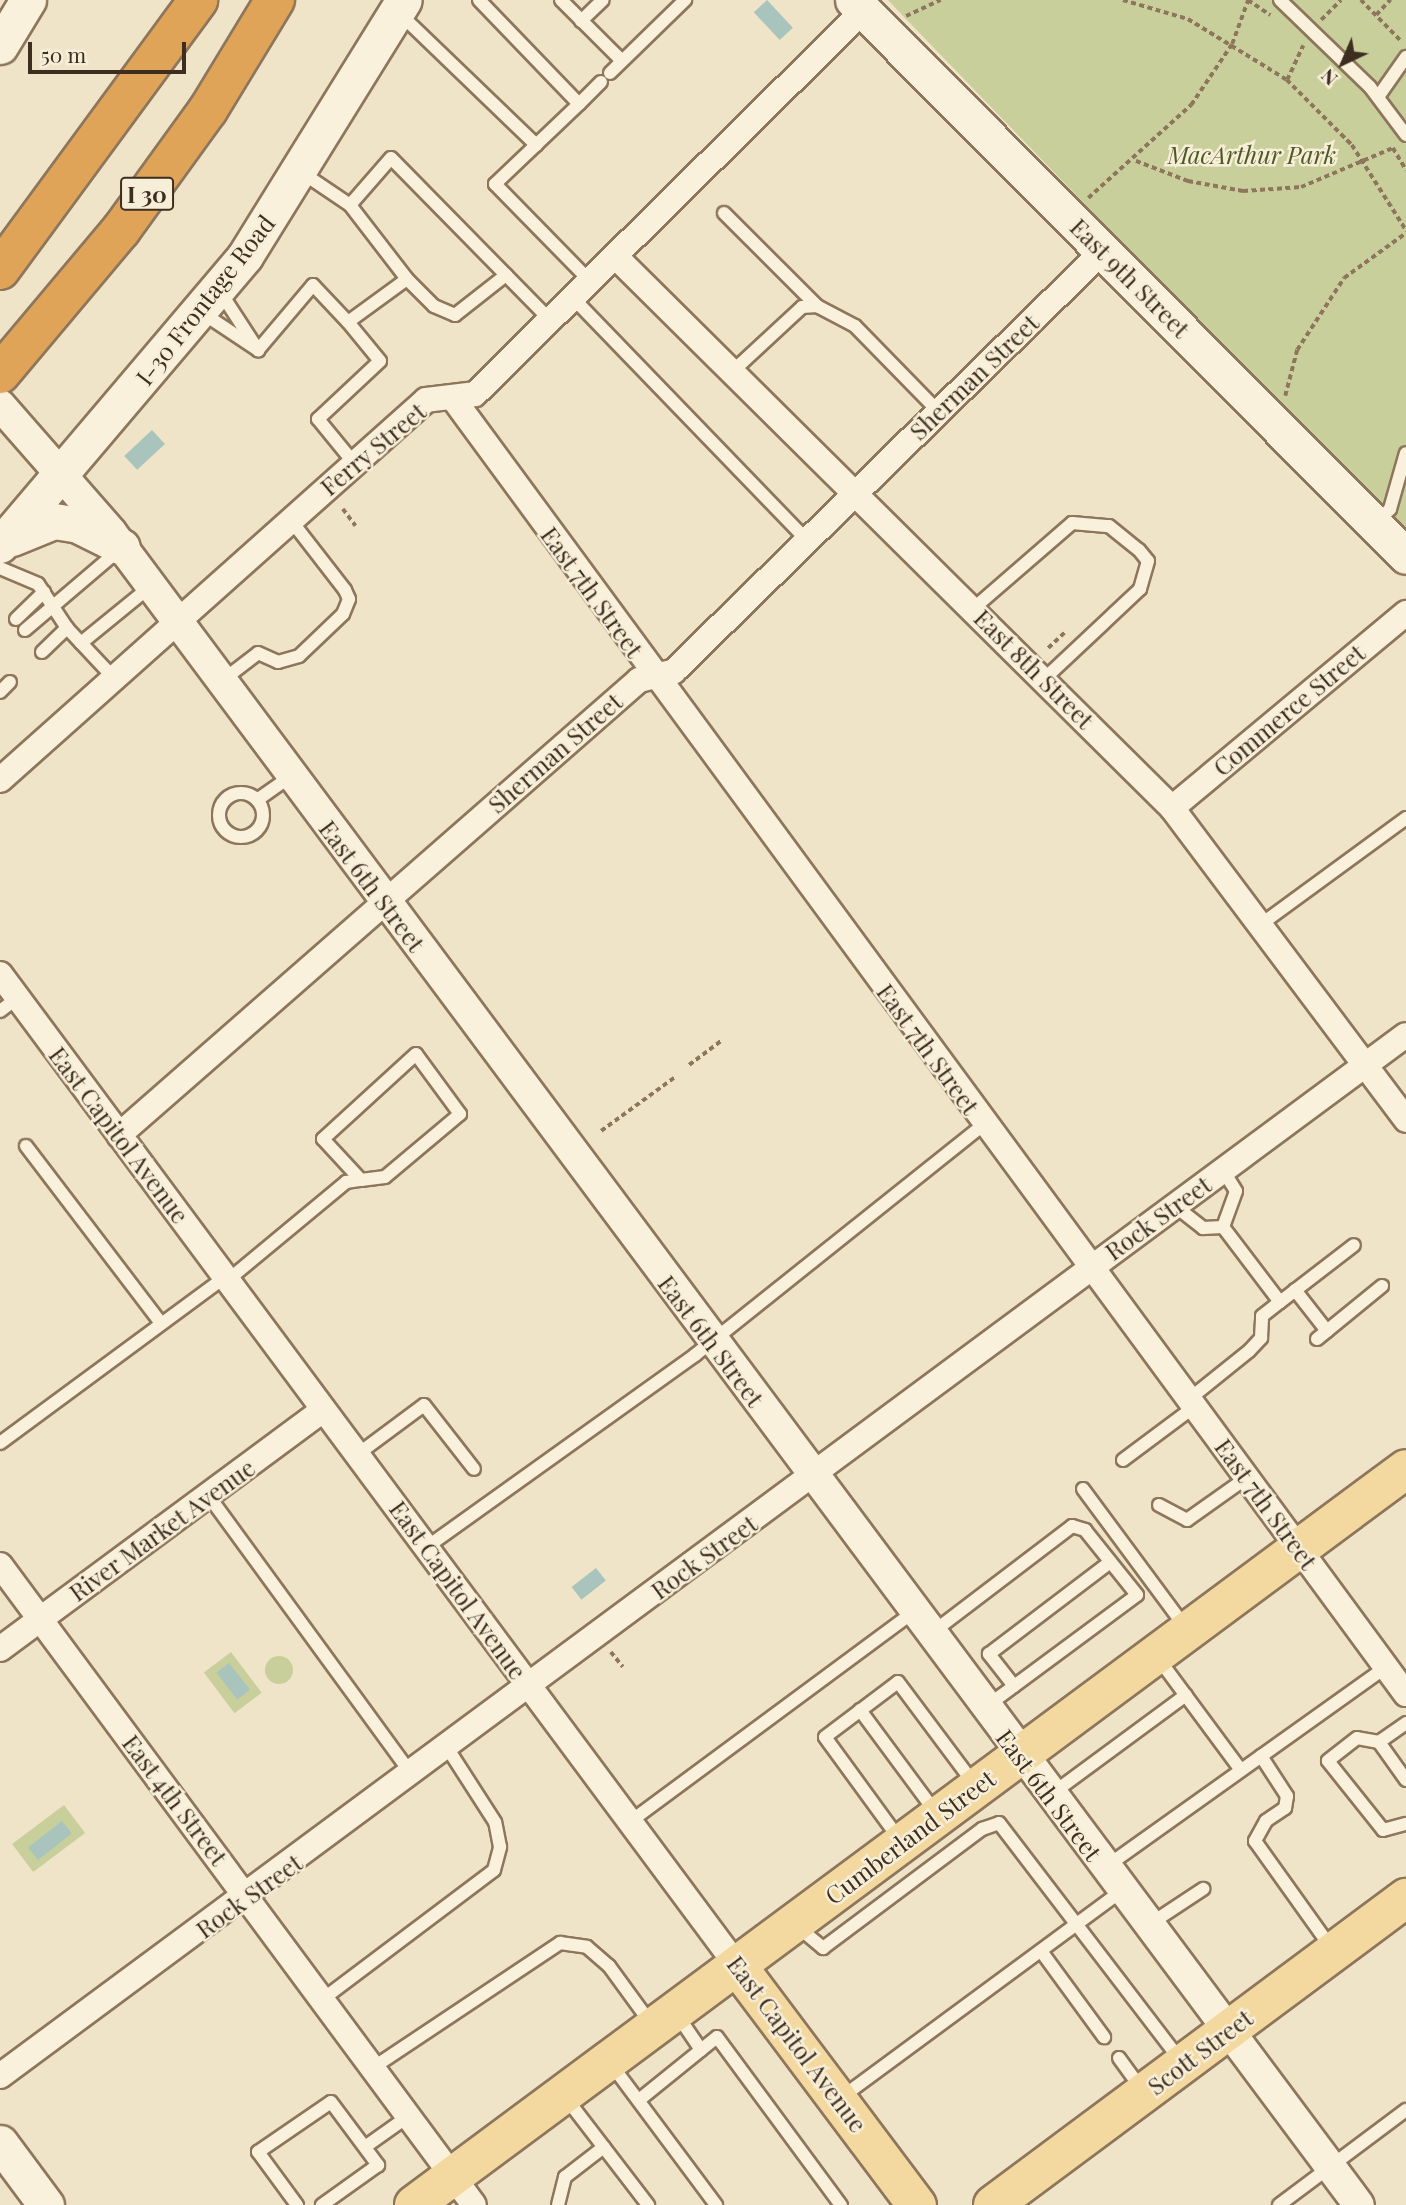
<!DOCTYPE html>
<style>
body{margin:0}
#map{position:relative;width:1406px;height:2205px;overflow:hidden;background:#f0e4c8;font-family:"Playfair Display",serif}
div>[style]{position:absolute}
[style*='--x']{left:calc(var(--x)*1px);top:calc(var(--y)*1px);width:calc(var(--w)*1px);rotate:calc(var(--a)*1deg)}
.green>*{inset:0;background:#c9cf9b;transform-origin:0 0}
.round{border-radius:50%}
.water>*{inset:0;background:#a9c4bc;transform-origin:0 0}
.path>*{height:3.5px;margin-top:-1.75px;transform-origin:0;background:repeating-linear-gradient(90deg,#8d765c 0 5px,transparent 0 8.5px)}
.roads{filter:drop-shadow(2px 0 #8d765c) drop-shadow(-2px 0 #8d765c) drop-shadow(0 2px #8d765c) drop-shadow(0 -2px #8d765c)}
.service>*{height:12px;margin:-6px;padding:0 6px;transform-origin:6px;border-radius:6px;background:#faf1dc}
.service>.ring{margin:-6px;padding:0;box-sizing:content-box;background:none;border:12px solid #faf1dc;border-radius:50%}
.minor>*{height:24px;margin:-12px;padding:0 12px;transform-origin:12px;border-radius:12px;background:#faf1dc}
.tertiary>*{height:30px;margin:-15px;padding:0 15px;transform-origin:15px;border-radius:15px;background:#faf1dc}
.secondary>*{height:35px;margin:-17.5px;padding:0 17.5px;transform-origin:17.5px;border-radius:17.5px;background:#faf1dc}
.primary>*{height:38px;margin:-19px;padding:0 19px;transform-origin:19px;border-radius:19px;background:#f3d9a0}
.motorway>*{height:38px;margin:-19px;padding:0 19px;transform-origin:19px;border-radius:19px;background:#e0a458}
span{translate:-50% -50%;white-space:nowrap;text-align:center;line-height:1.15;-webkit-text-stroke:5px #f7eed8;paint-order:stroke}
.shield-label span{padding:2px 5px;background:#f7eed8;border:2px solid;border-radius:5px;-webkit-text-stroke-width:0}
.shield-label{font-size:23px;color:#3d2e20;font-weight:700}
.park-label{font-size:24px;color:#4d5a26;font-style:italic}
.street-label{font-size:24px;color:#3d2e20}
.north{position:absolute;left:1308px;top:28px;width:70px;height:70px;-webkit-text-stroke:5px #f7eed8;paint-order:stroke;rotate:224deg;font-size:19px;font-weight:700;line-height:28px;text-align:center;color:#3d2e20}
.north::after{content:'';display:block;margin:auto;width:24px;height:32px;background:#3d2e20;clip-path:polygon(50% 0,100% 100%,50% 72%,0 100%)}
.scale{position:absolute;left:28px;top:42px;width:158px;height:32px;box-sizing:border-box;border:4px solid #3d2e20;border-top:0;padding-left:9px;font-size:21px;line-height:24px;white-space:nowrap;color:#3d2e20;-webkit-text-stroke:5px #f7eed8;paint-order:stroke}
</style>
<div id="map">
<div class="green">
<i style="clip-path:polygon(888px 0,1406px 0,1406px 537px,904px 17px)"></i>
<i style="left:231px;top:1652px;width:51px;height:34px;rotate:53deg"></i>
<i class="round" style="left:265px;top:1656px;width:28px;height:28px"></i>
<i style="left:64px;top:1805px;width:35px;height:65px;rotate:53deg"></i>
</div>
<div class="water">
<i style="left:767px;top:0;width:38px;height:18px;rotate:47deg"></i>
<i style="left:152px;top:430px;width:19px;height:38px;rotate:47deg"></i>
<i style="left:596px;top:1568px;width:16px;height:31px;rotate:52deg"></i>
<i style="left:229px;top:1663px;width:34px;height:16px;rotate:52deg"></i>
<i style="left:62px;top:1821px;width:16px;height:43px;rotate:52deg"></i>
</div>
<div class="path">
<i style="--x:1123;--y:0;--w:68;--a:16.3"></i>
<i style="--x:1188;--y:19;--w:116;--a:31.6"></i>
<i style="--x:1287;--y:80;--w:92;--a:45"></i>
<i style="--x:1352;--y:145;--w:101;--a:57.6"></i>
<i style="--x:1248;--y:0;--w:27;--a:34"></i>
<i style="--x:1361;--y:0;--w:57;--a:45.7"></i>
<i style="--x:1376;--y:15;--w:21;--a:-47"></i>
<i style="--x:906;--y:16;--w:38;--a:-25"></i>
<i style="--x:1321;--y:20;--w:28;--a:-45"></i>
<i style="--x:1287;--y:80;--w:38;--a:-65"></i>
<i style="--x:1393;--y:148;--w:26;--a:59"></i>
<i style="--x:1136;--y:161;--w:56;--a:21"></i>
<i style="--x:1188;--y:181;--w:56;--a:10.3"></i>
<i style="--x:1243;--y:191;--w:58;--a:-3.9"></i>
<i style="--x:1301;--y:187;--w:100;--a:-23"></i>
<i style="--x:1088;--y:198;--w:139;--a:-42.1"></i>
<i style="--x:1191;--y:105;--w:73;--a:-56.1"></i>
<i style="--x:1232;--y:44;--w:47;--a:-70"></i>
<i style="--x:1285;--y:396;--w:48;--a:-75.4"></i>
<i style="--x:1297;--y:350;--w:86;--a:-56.9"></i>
<i style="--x:1344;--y:278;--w:77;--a:-36"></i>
<i style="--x:343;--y:509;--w:21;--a:53"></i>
<i style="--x:1048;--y:648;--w:25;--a:-43"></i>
<i style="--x:689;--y:1065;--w:40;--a:-37"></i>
<i style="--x:601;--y:1131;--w:92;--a:-36.1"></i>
<i style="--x:611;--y:1652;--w:19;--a:51"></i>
</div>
<div class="roads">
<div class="service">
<i style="--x:479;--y:0;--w:144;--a:46.1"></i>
<i style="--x:579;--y:104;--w:116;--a:136.4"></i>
<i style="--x:495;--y:184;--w:137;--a:45.6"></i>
<i style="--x:561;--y:0;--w:86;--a:45"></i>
<i style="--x:1280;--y:0;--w:125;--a:44"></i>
<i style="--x:1370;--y:87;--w:60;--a:53.1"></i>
<i style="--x:398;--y:12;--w:192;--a:43.9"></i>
<i style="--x:581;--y:21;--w:30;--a:-44"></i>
<i style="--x:610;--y:73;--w:105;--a:-44.2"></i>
<i style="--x:1378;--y:97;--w:49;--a:-55"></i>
<i style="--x:579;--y:104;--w:31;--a:-45"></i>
<i style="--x:350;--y:205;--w:62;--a:-48.9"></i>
<i style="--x:391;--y:158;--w:228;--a:45.5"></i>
<i style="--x:724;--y:213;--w:132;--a:45"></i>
<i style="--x:407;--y:279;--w:38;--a:45"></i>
<i style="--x:434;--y:306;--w:23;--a:23"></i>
<i style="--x:455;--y:315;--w:65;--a:-38.1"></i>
<i style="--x:219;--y:290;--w:72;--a:57"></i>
<i style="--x:574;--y:299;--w:337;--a:46"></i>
<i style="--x:201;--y:312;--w:69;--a:33.7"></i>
<i style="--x:348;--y:322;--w:50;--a:50.6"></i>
<i style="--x:380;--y:361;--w:85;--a:136.9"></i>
<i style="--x:318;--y:419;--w:57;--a:50.7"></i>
<i style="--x:258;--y:350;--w:85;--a:-49.8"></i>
<i style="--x:313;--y:285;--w:51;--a:46.6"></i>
<i style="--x:348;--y:322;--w:73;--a:-36.1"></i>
<i style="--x:407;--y:279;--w:93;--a:-127.6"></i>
<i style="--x:350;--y:205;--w:59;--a:-146"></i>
<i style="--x:733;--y:371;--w:94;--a:-42.8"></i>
<i style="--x:802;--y:307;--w:15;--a:-4"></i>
<i style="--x:817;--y:306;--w:43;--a:27.8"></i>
<i style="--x:855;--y:326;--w:120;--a:45.7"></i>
<i style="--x:1375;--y:524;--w:21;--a:-45"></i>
<i style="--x:1390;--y:509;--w:58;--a:-74.1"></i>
<i style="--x:0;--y:568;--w:41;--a:22.8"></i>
<i style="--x:38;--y:584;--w:53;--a:56.6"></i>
<i style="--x:974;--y:608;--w:130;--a:-40.9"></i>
<i style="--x:1072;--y:523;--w:37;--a:5"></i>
<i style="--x:1109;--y:526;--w:38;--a:39"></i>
<i style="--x:1139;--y:550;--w:14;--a:51"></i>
<i style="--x:1148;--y:561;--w:29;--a:106"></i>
<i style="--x:1140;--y:589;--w:132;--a:136.8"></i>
<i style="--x:16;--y:619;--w:39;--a:-44"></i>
<i style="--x:25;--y:630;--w:123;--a:-40.4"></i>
<i style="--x:81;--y:643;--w:90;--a:-39.2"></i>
<i style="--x:42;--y:652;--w:35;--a:-44"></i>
<i style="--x:67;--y:628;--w:66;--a:46.8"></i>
<i style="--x:223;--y:680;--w:44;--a:-37.6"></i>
<i style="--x:258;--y:653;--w:22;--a:24"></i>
<i style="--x:278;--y:662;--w:22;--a:-16"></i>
<i style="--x:299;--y:656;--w:61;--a:-43.7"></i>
<i style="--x:343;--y:614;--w:16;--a:-68"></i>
<i style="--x:349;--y:599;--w:10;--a:-114"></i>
<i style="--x:345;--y:590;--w:90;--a:-127.8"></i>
<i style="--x:0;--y:692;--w:14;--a:-45"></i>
<i class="ring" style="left:219px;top:793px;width:32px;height:32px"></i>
<i style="--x:257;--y:800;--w:42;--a:-35.2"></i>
<i style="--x:1260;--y:925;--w:181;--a:-36.2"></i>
<i style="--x:0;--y:1011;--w:21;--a:-37"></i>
<i style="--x:26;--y:1146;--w:223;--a:52.7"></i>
<i style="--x:1175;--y:1206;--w:36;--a:38"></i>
<i style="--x:1203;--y:1228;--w:20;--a:-3"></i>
<i style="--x:1223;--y:1227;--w:38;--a:-70"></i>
<i style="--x:1236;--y:1191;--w:25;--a:-122"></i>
<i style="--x:228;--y:1280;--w:153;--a:-39.7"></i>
<i style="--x:346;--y:1182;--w:15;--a:-8"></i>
<i style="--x:361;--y:1180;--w:24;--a:-7"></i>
<i style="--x:385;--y:1177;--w:98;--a:-40"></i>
<i style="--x:460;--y:1114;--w:74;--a:-126.3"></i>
<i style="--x:416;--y:1054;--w:126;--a:137.6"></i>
<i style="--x:323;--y:1139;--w:56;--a:47.2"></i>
<i style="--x:1295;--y:1290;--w:52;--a:52"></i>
<i style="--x:1280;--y:1302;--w:93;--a:-37.6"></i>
<i style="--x:1317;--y:1339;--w:84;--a:-39.2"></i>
<i style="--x:1188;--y:1400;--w:78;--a:-38.8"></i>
<i style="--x:1249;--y:1351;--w:18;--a:-47"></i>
<i style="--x:1261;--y:1338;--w:22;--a:-87"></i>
<i style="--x:1262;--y:1316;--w:23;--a:-38"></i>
<i style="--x:1280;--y:1302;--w:94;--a:-127.2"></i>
<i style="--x:0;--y:1443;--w:280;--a:-36.4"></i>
<i style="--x:358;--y:1454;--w:82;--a:-36.6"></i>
<i style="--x:424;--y:1405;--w:81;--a:52"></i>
<i style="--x:1123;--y:1460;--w:89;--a:-36.7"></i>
<i style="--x:1083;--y:1489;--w:172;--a:53.5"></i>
<i style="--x:208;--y:1495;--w:346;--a:53.9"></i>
<i style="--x:1159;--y:1505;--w:32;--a:28"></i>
<i style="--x:1187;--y:1520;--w:72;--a:-35.4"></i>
<i style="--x:427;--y:1547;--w:330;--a:-35.6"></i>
<i style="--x:695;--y:1355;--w:370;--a:-38.6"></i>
<i style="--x:933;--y:1632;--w:175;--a:-37.3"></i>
<i style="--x:1072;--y:1526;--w:14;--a:17"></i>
<i style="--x:1085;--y:1530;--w:83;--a:51.3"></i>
<i style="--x:1137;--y:1595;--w:187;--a:143.5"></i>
<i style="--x:1158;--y:1658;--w:139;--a:53.5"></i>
<i style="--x:1014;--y:1686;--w:41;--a:-128"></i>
<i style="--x:989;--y:1654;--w:152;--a:-37.2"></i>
<i style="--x:860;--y:1710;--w:129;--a:53.5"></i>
<i style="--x:1379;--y:1742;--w:33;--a:-35"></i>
<i style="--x:1261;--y:1756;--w:48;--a:57"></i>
<i style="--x:1287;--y:1796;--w:12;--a:99"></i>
<i style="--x:1285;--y:1808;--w:23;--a:146"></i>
<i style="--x:1266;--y:1821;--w:23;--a:119"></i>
<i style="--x:1255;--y:1841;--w:133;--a:54.5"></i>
<i style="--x:1406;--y:1780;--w:47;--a:-125.4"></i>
<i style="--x:1379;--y:1742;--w:22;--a:-170"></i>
<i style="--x:1357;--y:1738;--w:37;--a:142"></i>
<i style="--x:1328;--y:1761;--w:88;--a:51.4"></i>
<i style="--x:1383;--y:1830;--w:24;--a:-15"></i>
<i style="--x:1053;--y:1793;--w:165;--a:-36.4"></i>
<i style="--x:631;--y:1821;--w:351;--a:-36.5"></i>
<i style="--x:900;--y:1840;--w:127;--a:-126.1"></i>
<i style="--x:825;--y:1737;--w:91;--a:-37"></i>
<i style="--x:898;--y:1682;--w:129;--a:53.2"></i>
<i style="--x:1107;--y:1866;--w:343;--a:-35.5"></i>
<i style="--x:1150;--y:1924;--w:64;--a:-33.4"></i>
<i style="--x:798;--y:1927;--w:33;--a:40"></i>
<i style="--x:823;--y:1948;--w:199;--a:-36.8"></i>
<i style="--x:982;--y:1829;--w:18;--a:-19"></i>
<i style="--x:999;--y:1823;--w:301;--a:52.6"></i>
<i style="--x:1041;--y:1951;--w:107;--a:53.8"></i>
<i style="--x:323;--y:1999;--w:214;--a:-37"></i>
<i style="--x:494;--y:1870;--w:24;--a:-75"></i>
<i style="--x:500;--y:1847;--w:25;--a:-101"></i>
<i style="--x:495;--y:1822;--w:87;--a:-122.8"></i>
<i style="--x:678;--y:2016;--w:41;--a:55.9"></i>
<i style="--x:1119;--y:2058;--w:39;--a:54"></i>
<i style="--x:611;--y:2064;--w:176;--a:53.3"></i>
<i style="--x:374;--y:2067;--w:224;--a:-33.7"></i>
<i style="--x:560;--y:1943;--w:27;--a:8"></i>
<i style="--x:587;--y:1947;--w:29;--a:41"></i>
<i style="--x:609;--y:1966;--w:73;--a:53.9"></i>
<i style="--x:842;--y:2097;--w:347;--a:-36.4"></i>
<i style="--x:566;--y:2098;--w:135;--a:52.5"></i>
<i style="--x:639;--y:2100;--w:100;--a:-38.9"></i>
<i style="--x:717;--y:2037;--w:209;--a:53.6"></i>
<i style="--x:365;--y:2147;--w:55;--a:-35.4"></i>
<i style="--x:297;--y:2205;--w:66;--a:-126.3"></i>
<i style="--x:258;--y:2152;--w:88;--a:-34.4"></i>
<i style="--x:331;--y:2102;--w:79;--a:53.3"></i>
<i style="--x:378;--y:2165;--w:69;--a:144.5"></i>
<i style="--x:558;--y:2205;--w:29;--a:-76"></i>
<i style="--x:565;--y:2177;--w:49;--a:-37.6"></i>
<i style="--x:1279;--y:2205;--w:159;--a:-36.8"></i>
</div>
<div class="minor">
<i style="--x:617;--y:258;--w:781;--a:44.74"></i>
<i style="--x:1172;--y:808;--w:390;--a:53.1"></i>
<i style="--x:455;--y:401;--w:1605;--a:53.67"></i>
<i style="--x:0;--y:780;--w:571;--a:-41.73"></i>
<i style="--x:426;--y:400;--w:49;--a:-7"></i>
<i style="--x:475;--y:394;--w:547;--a:-44.63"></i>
<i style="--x:1172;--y:808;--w:305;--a:-39.8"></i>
<i style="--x:0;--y:974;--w:1237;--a:53.38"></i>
<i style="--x:119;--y:1135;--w:691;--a:-41.19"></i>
<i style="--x:639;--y:680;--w:36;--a:-14"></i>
<i style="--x:674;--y:671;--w:600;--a:-44.39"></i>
<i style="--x:0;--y:1565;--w:796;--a:53.48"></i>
<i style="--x:0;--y:1649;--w:402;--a:-36.5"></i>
<i style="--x:0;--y:2076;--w:1749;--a:-36.52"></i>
</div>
<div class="tertiary">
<i style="--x:0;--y:405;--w:169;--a:48.8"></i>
<i style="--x:111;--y:532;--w:2087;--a:53.28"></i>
</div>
<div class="secondary">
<i style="--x:853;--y:0;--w:784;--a:45.15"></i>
<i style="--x:0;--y:46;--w:54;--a:-58.7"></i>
<i style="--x:12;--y:538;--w:45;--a:-22"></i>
<i style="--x:54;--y:521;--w:24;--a:9"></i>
<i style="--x:78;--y:525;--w:49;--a:26.6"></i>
<i style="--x:0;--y:545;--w:379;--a:-49.7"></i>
<i style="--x:245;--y:256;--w:301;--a:-58.2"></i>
<i style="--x:0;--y:2143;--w:77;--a:53.4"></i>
</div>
<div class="primary">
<i style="--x:738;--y:1967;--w:298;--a:53.1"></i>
<i style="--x:414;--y:2205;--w:1235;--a:-36.57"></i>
<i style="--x:993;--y:2205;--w:515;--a:-36.62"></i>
</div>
<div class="motorway">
<i style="--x:0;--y:270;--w:335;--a:-53.7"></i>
<i style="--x:0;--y:374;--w:188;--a:-50"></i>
<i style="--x:121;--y:230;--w:148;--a:-54.1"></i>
<i style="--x:208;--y:110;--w:129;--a:-58.7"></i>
</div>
</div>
<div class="shield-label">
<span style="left:147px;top:194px">I 30</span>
</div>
<div class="park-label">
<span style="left:1252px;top:155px">MacArthur Park</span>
</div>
<div class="street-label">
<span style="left:1130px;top:278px;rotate:45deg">East 9th Street</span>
<span style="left:205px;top:300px;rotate:-52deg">I-30 Frontage Road</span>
<span style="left:974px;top:377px;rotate:-44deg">Sherman Street</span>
<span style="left:373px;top:449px;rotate:-40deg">Ferry Street</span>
<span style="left:592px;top:592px;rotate:54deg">East 7th Street</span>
<span style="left:1034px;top:669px;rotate:45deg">East 8th Street</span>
<span style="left:1289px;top:710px;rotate:-40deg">Commerce Street</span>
<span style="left:555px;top:753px;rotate:-41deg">Sherman Street</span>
<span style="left:372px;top:886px;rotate:53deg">East 6th Street</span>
<span style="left:928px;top:1049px;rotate:54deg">East 7th Street</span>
<span style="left:119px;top:1135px;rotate:53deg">East Capitol Avenue</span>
<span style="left:1158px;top:1218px;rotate:-36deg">Rock Street</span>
<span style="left:711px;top:1341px;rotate:53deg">East 6th Street</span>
<span style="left:1266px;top:1504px;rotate:54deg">East 7th Street</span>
<span style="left:162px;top:1530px;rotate:-36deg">River Market Avenue</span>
<span style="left:704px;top:1557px;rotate:-36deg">Rock Street</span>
<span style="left:458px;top:1590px;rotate:54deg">East Capitol Avenue</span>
<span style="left:1049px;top:1795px;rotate:53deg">East 6th Street</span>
<span style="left:175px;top:1800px;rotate:53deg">East 4th Street</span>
<span style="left:910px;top:1837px;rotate:-37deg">Cumberland Street</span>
<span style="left:249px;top:1896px;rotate:-36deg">Rock Street</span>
<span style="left:797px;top:2044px;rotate:53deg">East Capitol Avenue</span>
<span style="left:1200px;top:2052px;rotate:-37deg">Scott Street</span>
</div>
<div class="north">N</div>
<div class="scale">50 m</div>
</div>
